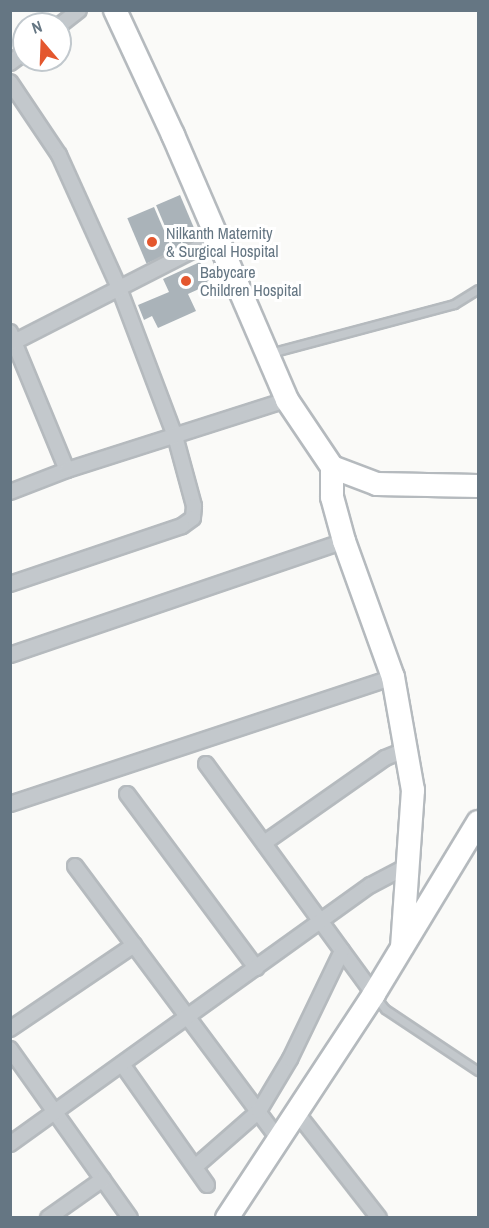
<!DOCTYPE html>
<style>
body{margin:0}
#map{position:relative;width:489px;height:1228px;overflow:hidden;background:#fafaf8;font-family:"Archivo Narrow",sans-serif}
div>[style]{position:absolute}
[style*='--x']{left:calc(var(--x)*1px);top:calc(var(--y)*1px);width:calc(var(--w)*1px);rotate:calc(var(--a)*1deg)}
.building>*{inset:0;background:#aab3b9;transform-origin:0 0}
.roads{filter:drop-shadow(2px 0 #b5babe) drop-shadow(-2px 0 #b5babe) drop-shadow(0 2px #b5babe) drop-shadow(0 -2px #b5babe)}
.service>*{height:7px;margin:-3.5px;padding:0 3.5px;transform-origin:3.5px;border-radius:3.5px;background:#c3c8cc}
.minor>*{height:14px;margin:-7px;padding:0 7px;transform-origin:7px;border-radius:7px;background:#c3c8cc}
.primary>*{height:22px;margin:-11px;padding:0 11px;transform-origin:11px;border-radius:11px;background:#fff}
.dots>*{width:16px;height:16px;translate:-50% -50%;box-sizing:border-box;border:3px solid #fff;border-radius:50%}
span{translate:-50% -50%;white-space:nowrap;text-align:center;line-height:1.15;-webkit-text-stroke:6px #fff;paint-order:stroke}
.poi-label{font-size:16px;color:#657683}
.left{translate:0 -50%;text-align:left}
.frame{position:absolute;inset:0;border:12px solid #657683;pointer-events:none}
.north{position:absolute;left:12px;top:12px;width:60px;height:60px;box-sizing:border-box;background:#fff;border:2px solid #c1c8cd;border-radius:50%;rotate:341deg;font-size:16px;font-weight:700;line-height:24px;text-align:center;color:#657683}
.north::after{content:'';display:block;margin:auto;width:21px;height:27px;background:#e4572e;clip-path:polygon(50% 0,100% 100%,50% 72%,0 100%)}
</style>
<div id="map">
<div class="building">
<i style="left:180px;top:195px;width:50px;height:26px;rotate:67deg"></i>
<i style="left:154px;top:207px;width:49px;height:29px;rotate:67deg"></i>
<i style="clip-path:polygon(200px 262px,210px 284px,188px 294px,196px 311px,158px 328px,152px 316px,144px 320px,138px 305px,169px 292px,163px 279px)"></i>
</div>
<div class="roads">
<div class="service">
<i style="--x:270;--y:353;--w:190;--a:-14.9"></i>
<i style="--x:454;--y:304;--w:28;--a:-32"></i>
<i style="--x:377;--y:999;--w:13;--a:51"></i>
<i style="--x:385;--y:1009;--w:112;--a:33.7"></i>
</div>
<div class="minor">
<i style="--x:60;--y:25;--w:24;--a:-38"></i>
<i style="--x:10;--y:63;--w:17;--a:-36"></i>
<i style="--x:10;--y:82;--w:88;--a:56.1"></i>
<i style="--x:59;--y:155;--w:146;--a:65.7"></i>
<i style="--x:119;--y:288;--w:158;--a:69.3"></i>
<i style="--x:175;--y:436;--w:73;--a:74.8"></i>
<i style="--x:194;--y:506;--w:12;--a:95"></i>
<i style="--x:193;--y:518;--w:14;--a:144"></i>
<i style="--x:182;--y:526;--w:182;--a:161.4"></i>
<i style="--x:10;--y:332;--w:149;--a:67.6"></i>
<i style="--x:14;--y:342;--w:228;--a:-27.1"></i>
<i style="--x:10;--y:492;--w:61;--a:-21.1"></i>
<i style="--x:67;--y:470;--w:231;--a:-17.7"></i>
<i style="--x:10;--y:655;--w:353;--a:-18.8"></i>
<i style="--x:206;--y:764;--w:285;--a:53.9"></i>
<i style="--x:127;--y:794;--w:217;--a:53.4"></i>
<i style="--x:10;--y:804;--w:404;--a:-18.3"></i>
<i style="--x:264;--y:843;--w:148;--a:-35.1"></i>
<i style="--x:385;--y:758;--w:22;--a:-22"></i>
<i style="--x:75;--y:866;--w:342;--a:53.3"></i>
<i style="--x:10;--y:1029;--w:150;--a:-34.1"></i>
<i style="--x:10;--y:1049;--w:207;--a:54.6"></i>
<i style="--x:122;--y:1064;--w:148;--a:54.9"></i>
<i style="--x:297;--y:1113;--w:133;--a:52"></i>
<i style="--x:10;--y:1144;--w:444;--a:-35.7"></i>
<i style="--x:371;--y:885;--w:41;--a:-27.8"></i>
<i style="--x:195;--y:1167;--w:85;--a:-41.2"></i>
<i style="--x:259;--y:1111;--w:61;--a:-59.2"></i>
<i style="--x:290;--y:1059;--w:120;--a:-64.3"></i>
<i style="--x:48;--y:1218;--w:67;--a:-35.3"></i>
</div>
<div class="primary">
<i style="--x:115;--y:10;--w:138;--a:65.1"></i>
<i style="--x:173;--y:135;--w:288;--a:66.7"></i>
<i style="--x:287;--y:400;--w:81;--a:56.1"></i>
<i style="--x:332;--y:467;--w:48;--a:20.7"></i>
<i style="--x:377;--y:484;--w:101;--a:1.1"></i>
<i style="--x:332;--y:467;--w:30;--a:90"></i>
<i style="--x:332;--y:497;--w:46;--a:74.7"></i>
<i style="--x:344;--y:541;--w:145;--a:70.2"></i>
<i style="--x:393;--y:677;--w:115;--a:80"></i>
<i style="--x:413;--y:790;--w:157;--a:94"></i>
<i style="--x:227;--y:1218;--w:268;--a:-56.7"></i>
<i style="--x:374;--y:994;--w:201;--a:-58.8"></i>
</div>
</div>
<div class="dots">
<i style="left:152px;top:242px;background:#e4572e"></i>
<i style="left:186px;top:281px;background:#e4572e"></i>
</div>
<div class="poi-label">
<span class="left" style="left:166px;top:242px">Nilkanth Maternity<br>&amp; Surgical Hospital</span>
<span class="left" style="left:200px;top:281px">Babycare<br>Children Hospital</span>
</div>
<div class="frame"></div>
<div class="north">N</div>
</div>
